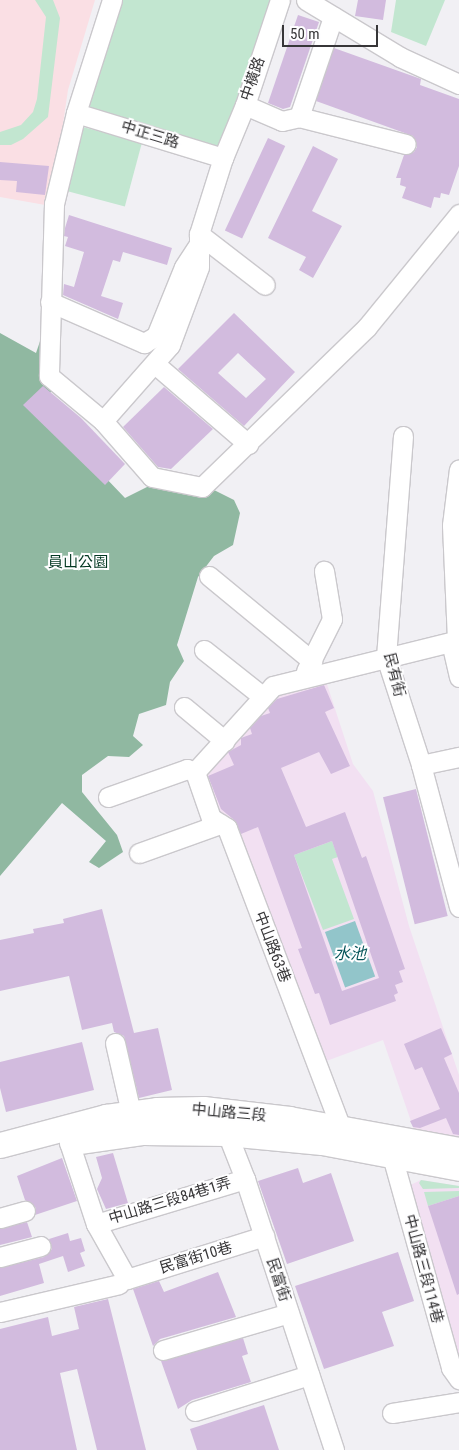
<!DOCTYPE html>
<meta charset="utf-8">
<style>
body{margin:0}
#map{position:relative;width:459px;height:1450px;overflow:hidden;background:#f1f0f4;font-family:"Roboto Condensed","Noto Sans TC",sans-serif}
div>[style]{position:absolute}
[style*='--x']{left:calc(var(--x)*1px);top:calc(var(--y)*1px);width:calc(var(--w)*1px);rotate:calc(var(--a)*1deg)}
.commercial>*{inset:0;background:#f2e0f2}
.education>*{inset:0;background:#fadfe4}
.green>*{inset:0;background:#c2e6d0;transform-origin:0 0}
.forest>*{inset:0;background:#90b8a1}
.water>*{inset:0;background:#92c5ca;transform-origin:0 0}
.building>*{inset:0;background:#d2bbde;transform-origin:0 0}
.roads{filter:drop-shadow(1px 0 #cac8cc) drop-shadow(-1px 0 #cac8cc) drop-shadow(0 1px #cac8cc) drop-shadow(0 -1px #cac8cc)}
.minor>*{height:19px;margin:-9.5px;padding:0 9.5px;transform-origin:9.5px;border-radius:9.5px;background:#fff}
.major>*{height:25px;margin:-12.5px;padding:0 12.5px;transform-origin:12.5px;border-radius:12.5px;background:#fff}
span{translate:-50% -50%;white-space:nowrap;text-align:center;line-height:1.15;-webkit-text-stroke:4px #fefeff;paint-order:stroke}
.street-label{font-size:15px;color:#373638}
.park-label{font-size:15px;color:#033822}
.water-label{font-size:16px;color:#045358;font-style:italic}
.scale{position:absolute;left:282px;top:25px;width:96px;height:22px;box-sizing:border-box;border:2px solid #373638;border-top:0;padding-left:6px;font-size:15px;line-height:18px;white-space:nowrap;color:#373638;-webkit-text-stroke:4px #fefeff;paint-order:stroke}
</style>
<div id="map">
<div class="commercial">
<i style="clip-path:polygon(325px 678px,353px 764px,373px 791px,409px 926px,459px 1075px,459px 1138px,414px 1130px,383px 1040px,321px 1063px,214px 814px,207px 771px,266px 698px)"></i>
<i style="clip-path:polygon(421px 1180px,459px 1186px,459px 1370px,404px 1188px)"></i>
</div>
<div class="education">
<i style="clip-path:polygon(0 0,95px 0,68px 90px,51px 206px,0 197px)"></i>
</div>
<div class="green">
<i style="clip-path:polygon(35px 0,53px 0,60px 18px,48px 117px,23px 139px,11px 145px,0 145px,0 132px,21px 125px,33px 112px,37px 99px,46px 17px)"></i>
<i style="clip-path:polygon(119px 0,270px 0,219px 151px,88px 112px,85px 105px)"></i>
<i style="clip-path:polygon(396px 0,445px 0,426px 46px,391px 32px)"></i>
<i style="left:83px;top:127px;width:61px;height:66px;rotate:15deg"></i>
<i style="clip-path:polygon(332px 841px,338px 857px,332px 859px,354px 919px,323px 930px,294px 855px)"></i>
<i style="clip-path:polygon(421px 1180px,459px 1186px,459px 1188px,423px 1189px,419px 1183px)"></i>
<i style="clip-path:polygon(459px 1191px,459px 1196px,428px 1206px,424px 1192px)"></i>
</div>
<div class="forest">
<i style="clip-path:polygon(48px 318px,58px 365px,59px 386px,35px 404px,125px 498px,159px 481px,210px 488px,234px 500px,240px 513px,233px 545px,214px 556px,198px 577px,177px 645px,184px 661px,170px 682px,166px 705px,139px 714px,133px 736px,143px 745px,129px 757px,108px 756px,82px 775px,82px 792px,117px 835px,123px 852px,99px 868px,89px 862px,106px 841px,62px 803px,0 876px,0 333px,36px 353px)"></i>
</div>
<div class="water">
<i style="left:355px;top:921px;width:59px;height:32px;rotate:70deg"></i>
</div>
<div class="building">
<i style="clip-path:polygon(358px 0,386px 0,383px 20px,355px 16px)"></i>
<i style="clip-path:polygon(298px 15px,319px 22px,290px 107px,283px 109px,268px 103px)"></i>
<i style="clip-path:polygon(334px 48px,421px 79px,420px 85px,459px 99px,459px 166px,449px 195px,441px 193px,440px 198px,434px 197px,431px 208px,402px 198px,406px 187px,400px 185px,401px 178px,396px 178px,404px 155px,414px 152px,417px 147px,413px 136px,316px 101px)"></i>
<i style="left:268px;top:138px;width:19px;height:102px;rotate:25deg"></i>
<i style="clip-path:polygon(313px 146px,338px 159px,312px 211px,342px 226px,313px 278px,299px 270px,306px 257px,268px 238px)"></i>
<i style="clip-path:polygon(0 162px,49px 166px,45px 195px,16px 192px,17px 181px,0 180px)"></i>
<i style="clip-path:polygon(69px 215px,172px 248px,167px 265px,123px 252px,120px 262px,113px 260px,101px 296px,123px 303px,118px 319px,63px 295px,64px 284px,74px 287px,84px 252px,65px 246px,68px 237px,64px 236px,65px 228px)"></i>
<i style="clip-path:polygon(evenodd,234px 313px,295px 372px,244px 426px,178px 369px,234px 313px,238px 353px,266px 379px,246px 398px,218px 373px,238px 353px)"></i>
<i style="clip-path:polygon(43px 386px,81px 418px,125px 464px,105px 485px,23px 405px)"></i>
<i style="clip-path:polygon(164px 387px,213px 429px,171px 469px,158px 467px,123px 427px)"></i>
<i style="clip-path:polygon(evenodd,324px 685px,334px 708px,325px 712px,350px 766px,331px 774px,319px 752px,281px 768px,306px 827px,345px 812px,362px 858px,366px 856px,405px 969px,399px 971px,403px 982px,395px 985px,398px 993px,394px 995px,396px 1001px,330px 1025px,319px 993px,315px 994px,298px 949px,302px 948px,258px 827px,241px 834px,233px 819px,221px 809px,208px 776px,234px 765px,228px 752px,241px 745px,241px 738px,252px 734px,250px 728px,261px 716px,270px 713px,268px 708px,277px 699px,324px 685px,332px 841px,379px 978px,342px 991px,294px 855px,332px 841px)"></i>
<i style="left:416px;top:789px;width:131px;height:34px;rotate:76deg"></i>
<i style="clip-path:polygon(102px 909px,134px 1033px,158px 1028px,172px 1090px,139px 1098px,124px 1036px,114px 1032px,112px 1023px,82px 1030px,69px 976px,0 991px,0 940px,34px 933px,33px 929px,64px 923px,63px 919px)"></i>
<i style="clip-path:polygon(441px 1028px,452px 1054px,444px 1058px,459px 1093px,459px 1135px,453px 1134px,446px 1118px,420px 1128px,413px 1127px,410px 1121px,440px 1109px,422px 1067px,415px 1070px,404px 1044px)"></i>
<i style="clip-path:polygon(82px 1042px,94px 1090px,6px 1112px,0 1088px,0 1062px)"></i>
<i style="clip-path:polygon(113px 1153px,128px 1203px,106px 1209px,97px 1189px,102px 1178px,96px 1157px)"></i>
<i style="clip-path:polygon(62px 1158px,77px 1201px,35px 1215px,36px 1208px,25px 1200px,17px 1176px)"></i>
<i style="clip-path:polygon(298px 1168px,303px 1183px,331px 1173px,354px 1241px,287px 1264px,258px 1181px)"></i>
<i style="clip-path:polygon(459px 1196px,459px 1294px,457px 1295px,428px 1206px)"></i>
<i style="clip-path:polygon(27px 1222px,32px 1237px,0 1245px,0 1229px)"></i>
<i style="clip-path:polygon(68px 1233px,70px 1241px,81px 1238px,85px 1251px,80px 1253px,85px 1266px,68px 1272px,63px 1256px,39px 1264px,44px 1283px,0 1296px,0 1268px,44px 1257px,52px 1249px,49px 1239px)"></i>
<i style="clip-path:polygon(398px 1252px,414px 1301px,382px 1312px,394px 1346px,324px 1369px,295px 1286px)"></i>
<i style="clip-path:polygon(218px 1272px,236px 1317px,160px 1339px,153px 1346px,133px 1289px,159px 1281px,164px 1292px)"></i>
<i style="clip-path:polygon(108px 1299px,146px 1450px,97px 1450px,77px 1369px,60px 1373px,77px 1450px,0 1450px,0 1329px,48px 1317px,52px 1336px,79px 1329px,74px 1307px)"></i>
<i style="clip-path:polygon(243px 1338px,248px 1354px,242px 1356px,251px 1382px,192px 1400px,178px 1409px,161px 1361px)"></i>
<i style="clip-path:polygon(264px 1405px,279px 1450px,197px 1450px,190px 1429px)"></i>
</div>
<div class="roads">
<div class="minor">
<i style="--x:112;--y:0;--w:119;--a:107.7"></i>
<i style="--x:76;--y:113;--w:94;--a:103.6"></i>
<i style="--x:54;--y:204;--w:172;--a:91.7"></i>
<i style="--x:49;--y:376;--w:70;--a:39.8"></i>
<i style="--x:103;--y:421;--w:74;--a:48.8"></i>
<i style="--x:152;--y:477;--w:51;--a:11.3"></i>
<i style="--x:202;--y:487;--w:230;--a:-44.1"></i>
<i style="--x:367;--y:327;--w:146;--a:-50.8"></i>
<i style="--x:306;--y:0;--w:110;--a:31.2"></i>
<i style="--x:400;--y:57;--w:65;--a:24.6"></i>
<i style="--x:245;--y:105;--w:40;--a:23.4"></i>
<i style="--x:282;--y:121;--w:17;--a:-13"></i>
<i style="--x:299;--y:117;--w:110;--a:14.2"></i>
<i style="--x:76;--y:113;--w:154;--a:17"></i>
<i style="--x:299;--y:117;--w:106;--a:-71.2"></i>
<i style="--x:199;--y:234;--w:83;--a:37.7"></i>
<i style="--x:50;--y:302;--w:103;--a:23.6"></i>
<i style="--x:144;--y:343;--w:14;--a:-30"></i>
<i style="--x:156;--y:336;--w:74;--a:-67.9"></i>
<i style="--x:184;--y:267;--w:27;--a:-57"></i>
<i style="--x:155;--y:364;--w:123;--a:40.7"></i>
<i style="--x:103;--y:421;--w:101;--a:-48.6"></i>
<i style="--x:170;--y:345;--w:83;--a:-69.6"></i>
<i style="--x:199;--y:267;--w:33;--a:-90"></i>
<i style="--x:199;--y:234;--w:80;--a:-72.5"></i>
<i style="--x:223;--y:158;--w:57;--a:-67.5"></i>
<i style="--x:245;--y:105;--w:111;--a:-71.6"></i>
<i style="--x:403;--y:436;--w:222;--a:94.4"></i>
<i style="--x:386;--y:657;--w:114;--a:72"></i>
<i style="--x:421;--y:765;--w:147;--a:75"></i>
<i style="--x:209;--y:576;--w:134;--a:39.5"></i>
<i style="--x:457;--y:640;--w:115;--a:-92.5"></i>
<i style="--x:452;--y:525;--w:56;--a:-82.9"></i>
<i style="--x:451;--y:642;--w:36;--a:77"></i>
<i style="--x:204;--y:650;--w:74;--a:38.4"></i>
<i style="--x:306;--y:671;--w:58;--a:-63.4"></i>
<i style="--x:332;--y:619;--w:49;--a:-99.5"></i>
<i style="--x:184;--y:707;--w:53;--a:39.7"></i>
<i style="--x:421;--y:765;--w:39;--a:-12"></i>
<i style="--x:195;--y:772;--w:49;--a:70.8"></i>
<i style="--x:211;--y:818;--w:19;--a:32"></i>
<i style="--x:227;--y:828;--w:321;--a:69.2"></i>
<i style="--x:108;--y:797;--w:84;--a:-19.5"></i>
<i style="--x:187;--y:769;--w:9;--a:21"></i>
<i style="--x:195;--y:772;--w:116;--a:-47.8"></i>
<i style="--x:273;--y:686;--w:192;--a:-13.9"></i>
<i style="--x:139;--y:853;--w:86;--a:-19.7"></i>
<i style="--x:115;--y:1043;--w:72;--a:77.1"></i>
<i style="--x:227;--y:1122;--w:11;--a:90"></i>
<i style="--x:227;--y:1133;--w:49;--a:68.6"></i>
<i style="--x:245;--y:1179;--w:285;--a:71.8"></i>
<i style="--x:69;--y:1142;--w:86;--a:71.8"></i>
<i style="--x:96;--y:1224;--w:63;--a:60.6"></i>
<i style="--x:127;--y:1279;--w:144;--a:-17.4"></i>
<i style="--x:392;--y:1156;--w:220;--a:74.4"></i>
<i style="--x:451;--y:1368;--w:14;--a:54"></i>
<i style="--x:0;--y:1218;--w:26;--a:-16"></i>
<i style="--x:96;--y:1224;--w:156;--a:-16.8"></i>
<i style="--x:0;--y:1257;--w:42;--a:-15"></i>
<i style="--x:0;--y:1312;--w:122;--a:-13.2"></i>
<i style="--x:163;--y:1350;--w:131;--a:-16.4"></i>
<i style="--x:195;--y:1411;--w:120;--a:-17.5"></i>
<i style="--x:392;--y:1413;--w:68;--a:-9.3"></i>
</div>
<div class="major">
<i style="--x:72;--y:1142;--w:72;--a:-8"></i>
<i style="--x:143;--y:1132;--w:84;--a:0.7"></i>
<i style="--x:227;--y:1133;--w:95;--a:5.4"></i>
<i style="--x:322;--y:1142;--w:139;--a:10.7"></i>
<i style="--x:0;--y:1145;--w:110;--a:-14.8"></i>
<i style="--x:106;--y:1117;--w:51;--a:-7.8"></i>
<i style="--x:157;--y:1110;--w:46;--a:-1.2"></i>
<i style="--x:203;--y:1109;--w:87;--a:6.6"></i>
<i style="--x:289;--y:1119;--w:173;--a:10.3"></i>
</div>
</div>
<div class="street-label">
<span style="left:253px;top:79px;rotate:-71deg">中橫路</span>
<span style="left:150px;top:135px;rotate:17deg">中正三路</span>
<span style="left:394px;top:675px;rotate:76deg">民有街</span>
<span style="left:272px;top:947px;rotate:69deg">中山路63巷</span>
<span style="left:229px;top:1113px;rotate:5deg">中山路三段</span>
<span style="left:170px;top:1201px;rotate:-17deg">中山路三段84巷1弄</span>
<span style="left:196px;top:1258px;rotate:-17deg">民富街10巷</span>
<span style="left:423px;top:1269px;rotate:75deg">中山路三段114巷</span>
<span style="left:278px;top:1280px;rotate:72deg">民富街</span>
</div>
<div class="park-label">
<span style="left:78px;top:563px">員山公園</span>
</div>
<div class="water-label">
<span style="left:350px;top:954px">水池</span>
</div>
<div class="scale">50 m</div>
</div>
